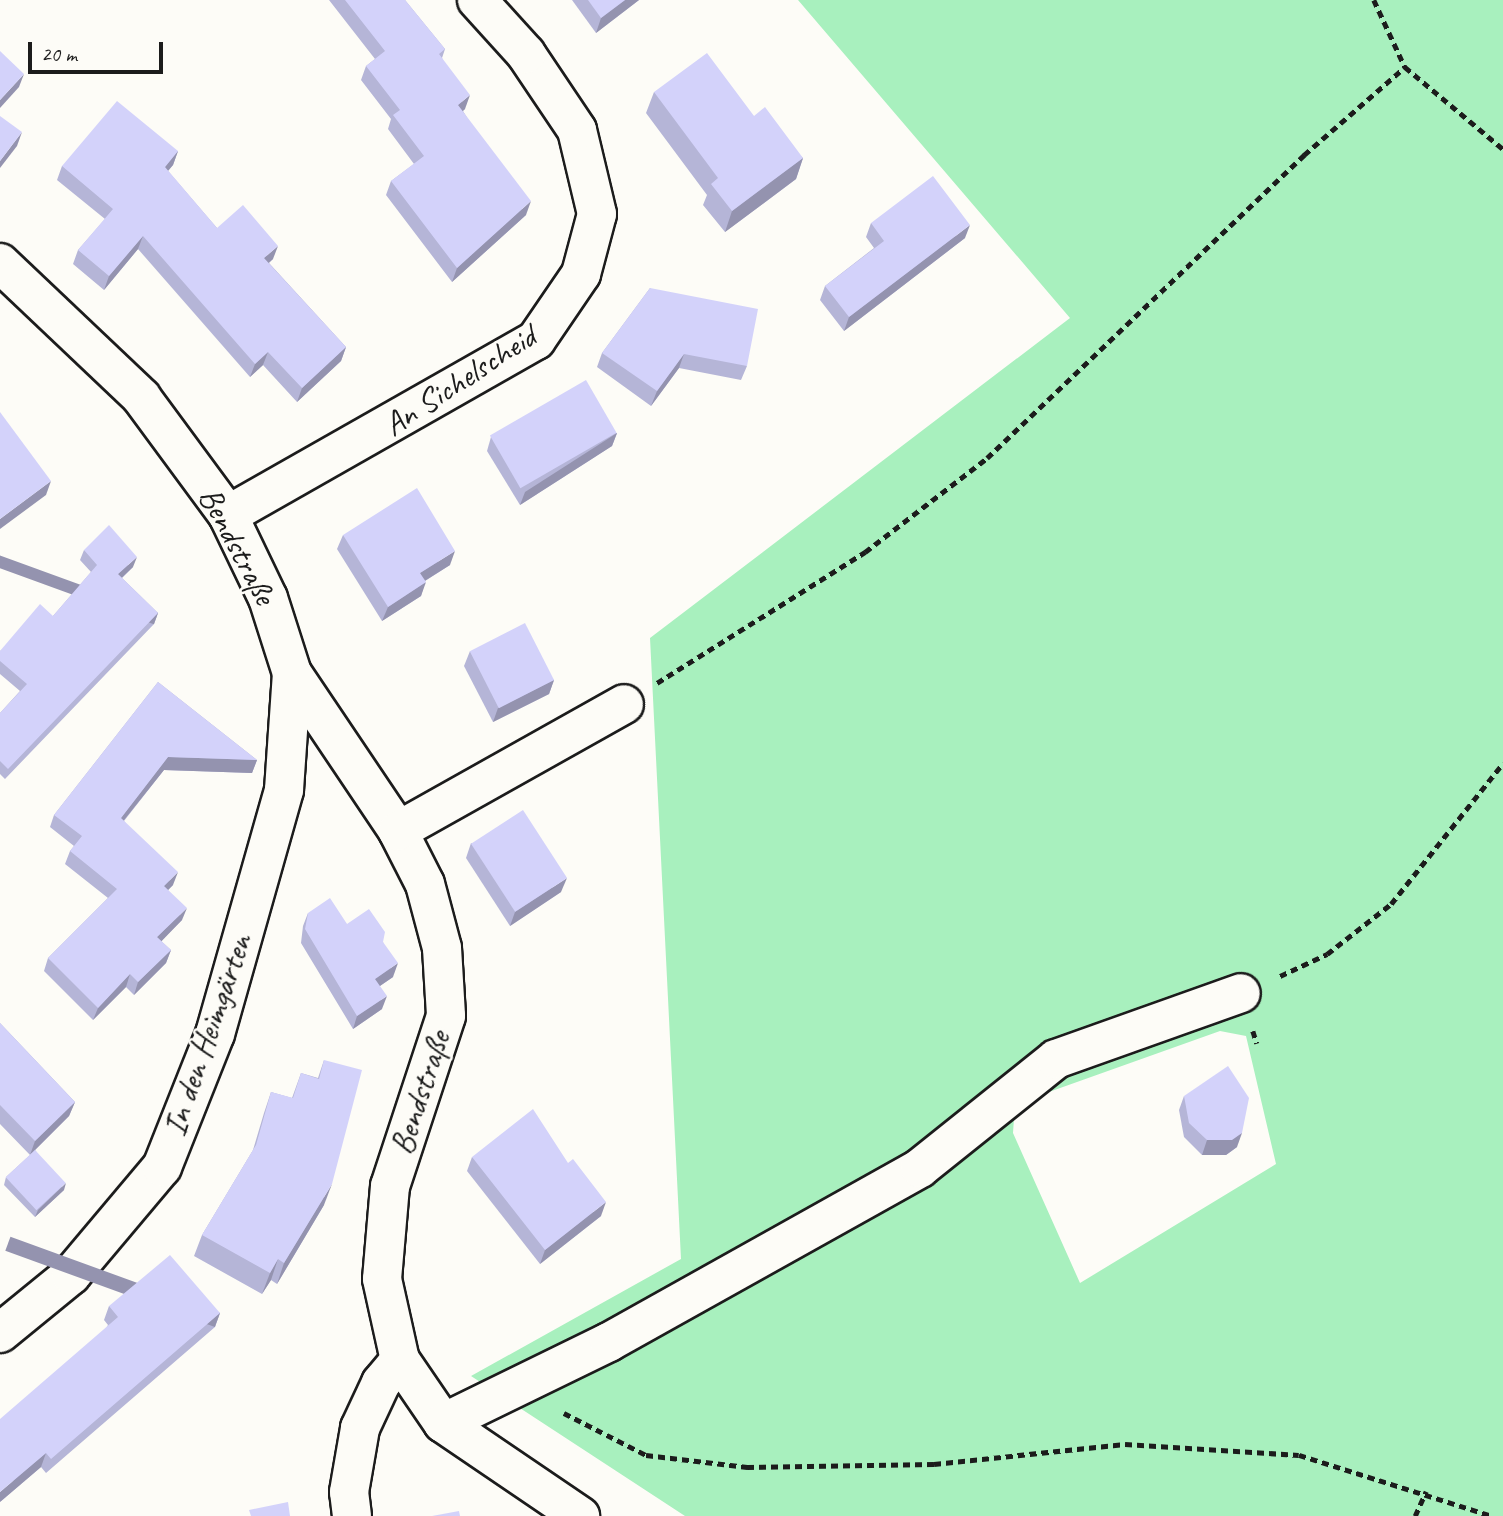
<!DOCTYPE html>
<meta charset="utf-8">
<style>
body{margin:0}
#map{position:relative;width:1503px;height:1516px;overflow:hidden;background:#fdfcf7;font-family:Caveat,sans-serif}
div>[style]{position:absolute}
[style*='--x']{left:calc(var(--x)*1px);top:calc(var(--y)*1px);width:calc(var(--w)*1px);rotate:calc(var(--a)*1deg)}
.green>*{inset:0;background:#a8f0be}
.path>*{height:4.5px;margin-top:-2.25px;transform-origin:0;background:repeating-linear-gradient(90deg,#1c1c1c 0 7px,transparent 0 12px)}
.roads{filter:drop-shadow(2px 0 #1c1c1c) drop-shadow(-2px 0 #1c1c1c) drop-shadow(0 2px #1c1c1c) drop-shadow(0 -2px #1c1c1c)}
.minor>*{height:38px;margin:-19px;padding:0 19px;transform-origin:19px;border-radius:19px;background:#fdfcf7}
.wall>*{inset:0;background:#b5b5d7}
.shaded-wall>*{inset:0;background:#9493af;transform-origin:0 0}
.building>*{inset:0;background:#d3d2fa;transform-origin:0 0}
span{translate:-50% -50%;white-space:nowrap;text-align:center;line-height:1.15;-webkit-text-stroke:5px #fdfcf7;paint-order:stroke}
.street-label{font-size:33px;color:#1c1c1c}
.scale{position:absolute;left:28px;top:42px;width:135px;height:32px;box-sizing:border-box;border:4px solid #1c1c1c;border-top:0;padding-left:9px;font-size:21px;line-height:24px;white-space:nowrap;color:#1c1c1c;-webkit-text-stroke:5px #fdfcf7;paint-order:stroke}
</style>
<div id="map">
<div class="green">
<i style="clip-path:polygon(evenodd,798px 0,1503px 0,1503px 1516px,685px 1516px,471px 1376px,681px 1259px,650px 638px,1070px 318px,798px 0,1220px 1031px,1246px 1036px,1276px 1164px,1080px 1283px,1013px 1133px,1015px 1104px,1220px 1031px)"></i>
</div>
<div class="path">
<i style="--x:1374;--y:0;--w:74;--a:65.2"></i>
<i style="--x:1405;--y:67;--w:128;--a:39.9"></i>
<i style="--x:657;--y:683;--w:246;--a:-32.2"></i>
<i style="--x:865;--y:552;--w:154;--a:-37.6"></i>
<i style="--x:987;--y:458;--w:439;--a:-43.7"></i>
<i style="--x:1304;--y:155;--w:134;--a:-41.1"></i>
<i style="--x:1280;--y:976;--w:52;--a:-25.1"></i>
<i style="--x:1327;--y:954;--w:81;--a:-38"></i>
<i style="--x:1391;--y:904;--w:180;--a:-51.5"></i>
<i style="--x:1253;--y:1031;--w:13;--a:72"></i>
<i style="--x:564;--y:1413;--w:92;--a:27.1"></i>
<i style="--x:646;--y:1455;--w:102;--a:6.8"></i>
<i style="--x:747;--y:1467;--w:187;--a:-0.9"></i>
<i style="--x:934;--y:1464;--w:192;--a:-6"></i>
<i style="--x:1125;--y:1444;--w:174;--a:3.6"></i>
<i style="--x:1299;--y:1455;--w:203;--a:17.5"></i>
<i style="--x:1415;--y:1516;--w:27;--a:-66"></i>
</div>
<div class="roads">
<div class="minor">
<i style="--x:0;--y:263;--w:195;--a:43.5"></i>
<i style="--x:141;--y:397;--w:147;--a:53.6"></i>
<i style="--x:228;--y:515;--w:92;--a:64.3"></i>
<i style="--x:268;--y:598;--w:79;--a:72.3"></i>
<i style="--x:292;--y:673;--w:190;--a:56.1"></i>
<i style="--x:398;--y:831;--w:59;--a:63"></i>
<i style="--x:425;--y:884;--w:66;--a:75.1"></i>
<i style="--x:442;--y:948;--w:68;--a:86.6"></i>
<i style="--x:446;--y:1016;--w:179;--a:108.2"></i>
<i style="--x:390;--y:1186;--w:93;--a:94.9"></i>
<i style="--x:382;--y:1279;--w:83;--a:77.5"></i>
<i style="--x:400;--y:1360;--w:76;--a:55.7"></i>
<i style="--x:443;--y:1423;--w:166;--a:34.2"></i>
<i style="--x:228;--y:515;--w:354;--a:-29.6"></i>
<i style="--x:536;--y:340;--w:80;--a:-55.7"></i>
<i style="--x:581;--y:274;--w:62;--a:-75.1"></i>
<i style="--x:597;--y:214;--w:86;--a:-103.4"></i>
<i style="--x:577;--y:130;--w:92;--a:-123.9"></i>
<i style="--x:526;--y:54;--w:73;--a:-132.2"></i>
<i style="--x:398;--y:831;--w:259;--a:-29.3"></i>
<i style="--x:0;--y:1333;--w:92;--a:-39.2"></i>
<i style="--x:71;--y:1275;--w:141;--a:-49.9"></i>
<i style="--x:162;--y:1167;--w:143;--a:-68.3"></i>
<i style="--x:215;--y:1034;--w:254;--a:-74.2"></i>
<i style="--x:284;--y:790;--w:117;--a:-86.1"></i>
<i style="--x:443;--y:1423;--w:185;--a:-26"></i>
<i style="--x:609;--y:1342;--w:356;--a:-29.2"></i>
<i style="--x:920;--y:1168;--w:174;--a:-38.7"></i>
<i style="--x:1056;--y:1059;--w:196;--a:-19.6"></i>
<i style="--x:352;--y:1516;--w:24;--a:-97"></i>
<i style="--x:349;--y:1492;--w:65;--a:-80.2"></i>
<i style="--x:360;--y:1428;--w:50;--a:-65"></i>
<i style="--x:381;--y:1383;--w:30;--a:-50"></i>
</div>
</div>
<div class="wall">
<i style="clip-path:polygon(329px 0,405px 0,445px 49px,442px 58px,465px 109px,463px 111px,526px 215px,452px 282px,386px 195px,391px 181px,414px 164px,388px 129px,391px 119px,361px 80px,366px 66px,375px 59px)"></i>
<i style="clip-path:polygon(572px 0,639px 0,596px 33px)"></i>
<i style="clip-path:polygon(654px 92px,754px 116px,803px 158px,796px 179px,725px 232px,703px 205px,707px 195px,646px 113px)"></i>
<i style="clip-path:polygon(178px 151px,173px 165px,168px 171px,217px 228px,273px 259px,269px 263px,346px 347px,341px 361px,297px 402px,263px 365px,250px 377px,138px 249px,104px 290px,73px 264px,78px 250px,105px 219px,57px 180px,62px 166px)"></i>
<i style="clip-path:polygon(871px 223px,965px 238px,844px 331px,820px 300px,825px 286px,874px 248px,866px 237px)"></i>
<i style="clip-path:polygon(650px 288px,747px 366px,741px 380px,679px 368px,651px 406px,597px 367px,602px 353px)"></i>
<i style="clip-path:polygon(617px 433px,612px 446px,520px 505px,487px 451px,491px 437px)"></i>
<i style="clip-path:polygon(343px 535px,450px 565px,425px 581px,421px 596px,382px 621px,337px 549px)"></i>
<i style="clip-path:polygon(84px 550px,133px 567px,122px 578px,158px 613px,154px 624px,5px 779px,0 774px,0 713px,20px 691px,0 674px,0 651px,53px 616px,91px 572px,80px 560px)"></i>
<i style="clip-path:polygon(470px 651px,554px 680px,549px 694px,493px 722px,464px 666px)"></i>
<i style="clip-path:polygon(158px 682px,257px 760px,252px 773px,164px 770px,124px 821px,173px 885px,168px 890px,182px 920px,161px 941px,171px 950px,166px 963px,134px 995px,126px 987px,93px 1020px,44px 971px,48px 958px,108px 898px,65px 864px,70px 851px,74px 846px,50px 827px,54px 815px)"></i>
<i style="clip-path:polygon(471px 843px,561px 892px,510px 926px,466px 858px)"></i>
<i style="clip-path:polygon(308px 913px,347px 924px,383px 942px,393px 977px,380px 986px,382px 1009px,353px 1029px,301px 943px,303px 926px)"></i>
<i style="clip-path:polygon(0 1023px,75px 1102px,69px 1116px,35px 1150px,64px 1190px,35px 1217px,4px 1185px,6px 1177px,30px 1155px,0 1124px)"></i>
<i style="clip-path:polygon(324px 1060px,324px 1205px,277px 1284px,271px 1280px,262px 1294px,194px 1256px,202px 1235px,253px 1150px,264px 1113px,271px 1092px,292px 1098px,301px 1073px,318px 1078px)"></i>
<i style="clip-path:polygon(1184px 1096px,1237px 1147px,1226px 1155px,1202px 1155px,1184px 1137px,1179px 1110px)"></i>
<i style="clip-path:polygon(472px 1157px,601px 1216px,540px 1264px,467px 1171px)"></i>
<i style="clip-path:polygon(109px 1306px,220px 1313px,215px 1327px,46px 1473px,41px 1467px,0 1502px,108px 1325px,104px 1320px)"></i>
</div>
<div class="shaded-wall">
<i style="clip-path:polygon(625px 0,639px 0,596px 33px,601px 18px)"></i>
<i style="clip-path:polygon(24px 74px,19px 87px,0 108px,0 100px)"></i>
<i style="clip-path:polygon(470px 95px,465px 109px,453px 119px,458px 105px)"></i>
<i style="clip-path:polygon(22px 132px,17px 146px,0 168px,0 161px)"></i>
<i style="clip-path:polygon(178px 151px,173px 165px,160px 180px,165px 167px)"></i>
<i style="clip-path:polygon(803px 158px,796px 179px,725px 232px,732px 211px)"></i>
<i style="clip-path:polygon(531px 201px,526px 215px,452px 282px,457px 268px)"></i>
<i style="clip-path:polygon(970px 225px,965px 238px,844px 331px,849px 317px)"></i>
<i style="clip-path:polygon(143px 236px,138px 249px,104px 290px,109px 276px)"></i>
<i style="clip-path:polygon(278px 246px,273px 259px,259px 271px,264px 258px)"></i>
<i style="clip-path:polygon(346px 347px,341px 361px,297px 402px,302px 388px)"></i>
<i style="clip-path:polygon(268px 352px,263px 365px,250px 377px,255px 364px)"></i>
<i style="clip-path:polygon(684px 354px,679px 368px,651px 406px,657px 391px)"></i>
<i style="clip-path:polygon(617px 433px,612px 446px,520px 505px,525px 492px)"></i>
<i style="clip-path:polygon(51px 481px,46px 495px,0 529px,0 519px)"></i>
<i style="clip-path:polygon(455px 551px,450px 565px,415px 587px,420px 573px)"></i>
<i style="clip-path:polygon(137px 557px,133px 567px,115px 584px,118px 574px)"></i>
<i style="clip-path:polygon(426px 582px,421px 596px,382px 621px,388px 607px)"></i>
<i style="left:158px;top:613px;width:12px;height:216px;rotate:110deg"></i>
<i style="clip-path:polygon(554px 680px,549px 694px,493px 722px,498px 708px)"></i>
<i style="clip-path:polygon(168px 757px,257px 760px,252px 773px,164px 770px,116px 830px,121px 818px)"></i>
<i style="clip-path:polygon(178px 872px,173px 885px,160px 898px,164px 886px)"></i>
<i style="clip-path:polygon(567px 878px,561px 892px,510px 926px,515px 912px)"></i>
<i style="clip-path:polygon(187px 908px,182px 920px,153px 950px,157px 937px)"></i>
<i style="clip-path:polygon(171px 950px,166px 963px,134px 995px,138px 982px)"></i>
<i style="clip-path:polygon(398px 963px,393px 977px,371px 992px,375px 979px)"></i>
<i style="clip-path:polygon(130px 974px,126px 987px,93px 1020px,98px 1008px)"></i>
<i style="clip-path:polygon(387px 996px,382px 1009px,353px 1029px,357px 1016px)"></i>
<i style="clip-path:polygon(75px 1102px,69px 1116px,30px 1155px,35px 1141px)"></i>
<i style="clip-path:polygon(1242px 1133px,1237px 1147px,1226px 1155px,1202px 1155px,1207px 1140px)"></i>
<i style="clip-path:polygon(66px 1183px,64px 1190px,35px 1217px,38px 1210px)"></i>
<i style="clip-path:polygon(332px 1184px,324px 1205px,277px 1284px,284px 1263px)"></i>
<i style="clip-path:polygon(606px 1202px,601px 1216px,540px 1264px,545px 1250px)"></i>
<i style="clip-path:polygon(278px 1259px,271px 1280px,262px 1294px,270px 1273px)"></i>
<i style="left:220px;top:1313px;width:15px;height:223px;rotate:110deg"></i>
<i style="clip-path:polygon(46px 1453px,41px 1467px,0 1502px,0 1492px)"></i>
</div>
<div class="building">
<i style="clip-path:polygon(345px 0,405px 0,445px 49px,439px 54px,470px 95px,458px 105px,531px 201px,457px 268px,391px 181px,424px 156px,393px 115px,400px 110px,366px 66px,385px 51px)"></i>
<i style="clip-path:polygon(588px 0,625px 0,601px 18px)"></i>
<i style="clip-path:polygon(0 51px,24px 74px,0 100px)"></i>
<i style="clip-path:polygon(707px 53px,754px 116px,765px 107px,803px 158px,732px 211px,711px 184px,718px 178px,654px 92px)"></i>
<i style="clip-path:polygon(117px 101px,178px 151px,165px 167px,217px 228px,243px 205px,278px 246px,264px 258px,346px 347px,302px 388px,268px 352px,255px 364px,143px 236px,109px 276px,78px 250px,113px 209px,62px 166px)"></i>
<i style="clip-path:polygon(0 116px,22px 132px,0 161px)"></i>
<i style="clip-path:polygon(933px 176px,970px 225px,849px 317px,825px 286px,884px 241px,871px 223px)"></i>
<i style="clip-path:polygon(650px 288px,758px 309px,747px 366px,684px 354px,657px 391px,602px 353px)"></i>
<i style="left:586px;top:380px;width:61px;height:111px;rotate:60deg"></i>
<i style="clip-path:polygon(0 412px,51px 481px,0 519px)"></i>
<i style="clip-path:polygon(417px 488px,455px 551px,420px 573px,426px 582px,388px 607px,343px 535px)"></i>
<i style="clip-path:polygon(109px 525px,137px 557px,118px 574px,158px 613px,8px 769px,0 761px,0 713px,27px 684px,0 661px,0 651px,40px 604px,53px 616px,97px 565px,84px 550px)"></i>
<i style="left:525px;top:623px;width:64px;height:62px;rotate:63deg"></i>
<i style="clip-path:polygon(158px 682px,257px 760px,168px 757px,121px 818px,178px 872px,164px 886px,187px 908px,157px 937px,171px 950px,138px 982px,130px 974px,98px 1008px,48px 958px,117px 889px,70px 851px,82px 836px,54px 815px)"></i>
<i style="left:523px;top:810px;width:81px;height:62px;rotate:57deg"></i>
<i style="clip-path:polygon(330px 898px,347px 924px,369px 909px,385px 932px,383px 942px,398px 963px,375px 979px,387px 996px,357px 1016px,305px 929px,308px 913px)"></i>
<i style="clip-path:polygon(0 1023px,75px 1102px,35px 1141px,0 1105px)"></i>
<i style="clip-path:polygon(324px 1060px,362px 1070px,332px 1184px,284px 1263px,278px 1259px,270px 1273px,202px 1235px,256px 1145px,271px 1092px,293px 1098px,301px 1073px,319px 1079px)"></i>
<i style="clip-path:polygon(1228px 1066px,1249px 1098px,1242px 1133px,1232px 1140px,1207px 1140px,1189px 1123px,1184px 1096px)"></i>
<i style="clip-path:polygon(533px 1109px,568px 1163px,573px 1159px,606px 1202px,545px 1250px,472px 1157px)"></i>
<i style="left:35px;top:1150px;width:45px;height:40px;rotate:47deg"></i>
<i style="clip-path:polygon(170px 1255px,220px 1313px,51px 1459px,46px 1453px,0 1492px,0 1419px,118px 1317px,109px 1306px)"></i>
<i style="clip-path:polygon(288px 1502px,290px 1516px,251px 1516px,249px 1510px)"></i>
<i style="clip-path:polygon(459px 1511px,460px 1516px,432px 1516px)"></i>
</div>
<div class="street-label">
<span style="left:460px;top:381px;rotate:-33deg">An Sichelscheid</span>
<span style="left:237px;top:546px;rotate:62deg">Bendstraße</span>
<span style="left:208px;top:1035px;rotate:-71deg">In den Heimgärten</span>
<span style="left:421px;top:1093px;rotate:-72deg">Bendstraße</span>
</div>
<div class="scale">20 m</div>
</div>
